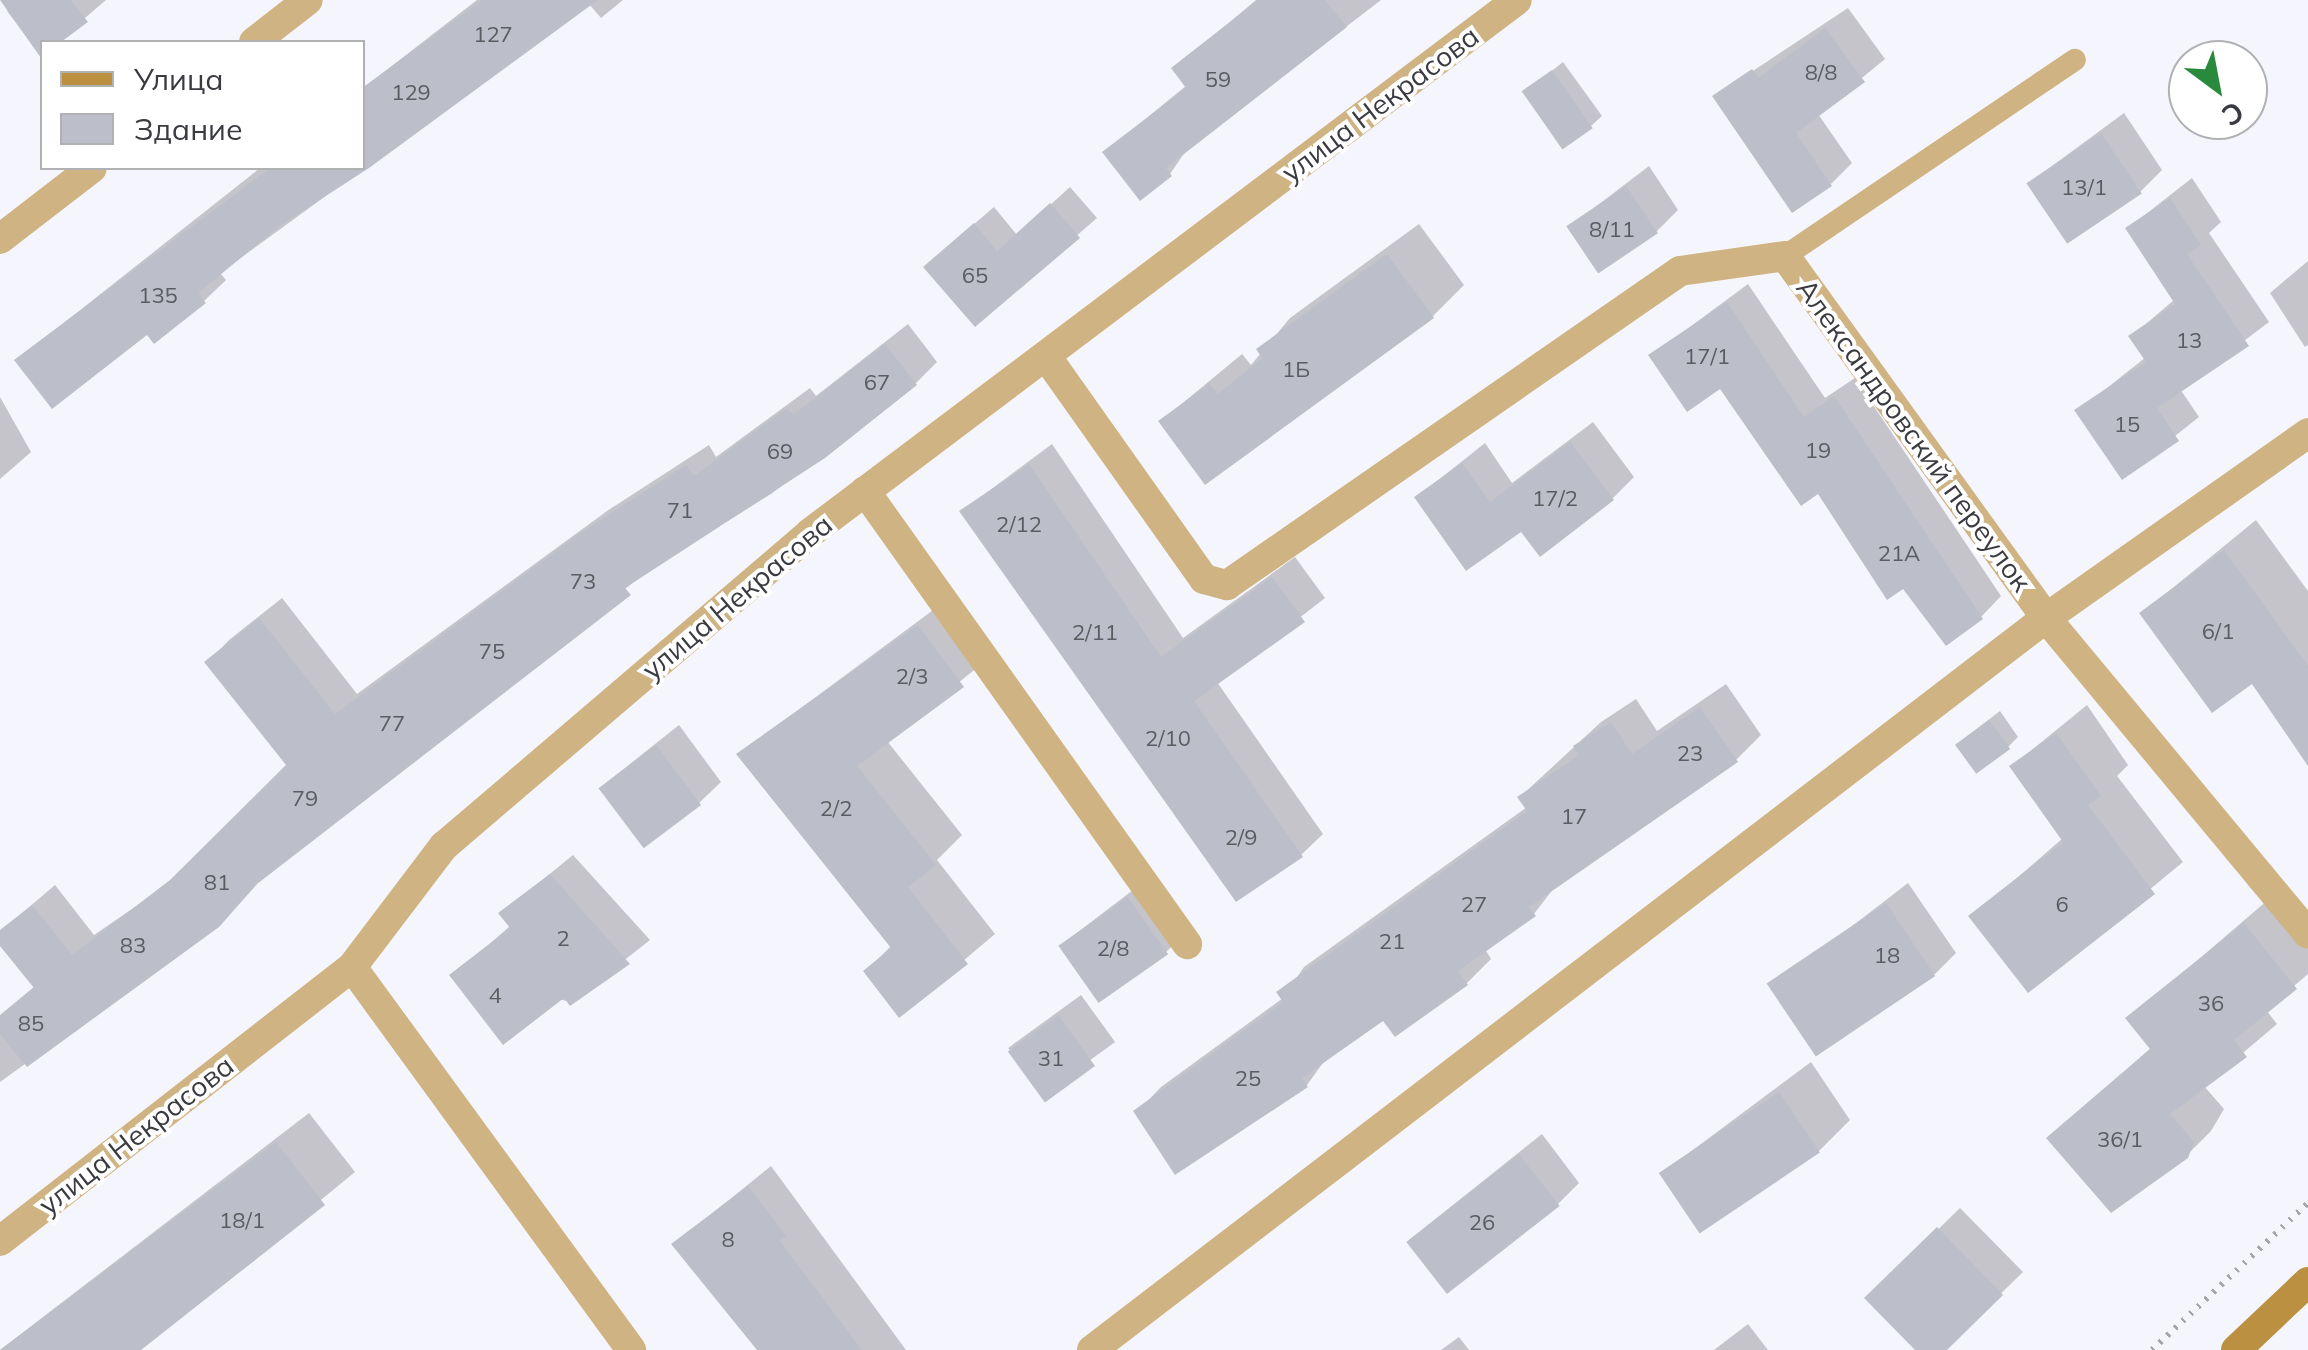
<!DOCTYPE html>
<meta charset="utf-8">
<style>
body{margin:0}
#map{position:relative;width:2308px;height:1350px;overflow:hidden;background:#f5f6fd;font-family:Mulish,sans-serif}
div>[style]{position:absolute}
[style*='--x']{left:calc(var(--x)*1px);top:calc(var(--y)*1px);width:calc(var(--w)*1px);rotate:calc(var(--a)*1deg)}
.shadow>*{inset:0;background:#0003;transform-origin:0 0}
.building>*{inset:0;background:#bcbec9;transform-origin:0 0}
.path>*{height:6px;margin-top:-3px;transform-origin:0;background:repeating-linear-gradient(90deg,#a5a6ac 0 2.5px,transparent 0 10.5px)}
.lane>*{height:22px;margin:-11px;padding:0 11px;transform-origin:11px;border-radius:11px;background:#cfb382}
.street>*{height:30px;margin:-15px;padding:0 15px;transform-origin:15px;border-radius:15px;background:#cfb382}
.secondary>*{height:30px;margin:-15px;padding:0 15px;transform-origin:15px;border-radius:15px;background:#bb9141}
span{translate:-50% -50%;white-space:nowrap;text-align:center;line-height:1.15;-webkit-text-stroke:8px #fff;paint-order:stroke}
.number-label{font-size:22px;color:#5a5c62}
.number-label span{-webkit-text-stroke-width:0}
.street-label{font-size:28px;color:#3a3b40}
.legend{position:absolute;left:40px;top:40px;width:325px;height:130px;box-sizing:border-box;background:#fff;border:2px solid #b0b1b3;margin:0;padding:12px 18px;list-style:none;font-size:30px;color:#3a3b40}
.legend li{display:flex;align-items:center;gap:20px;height:50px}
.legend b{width:50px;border:2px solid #b0b1b3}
.north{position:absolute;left:2168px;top:40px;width:100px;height:100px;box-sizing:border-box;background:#fff;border:2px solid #b0b1b3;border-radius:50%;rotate:148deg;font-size:28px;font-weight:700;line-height:40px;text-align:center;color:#3a3b40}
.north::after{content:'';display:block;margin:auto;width:35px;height:45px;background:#298a3e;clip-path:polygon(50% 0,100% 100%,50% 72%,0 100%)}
</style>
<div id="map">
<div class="shadow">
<i style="clip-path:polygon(18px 0,106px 0,57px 42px,42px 42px,41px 55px,7px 11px)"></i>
<i style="clip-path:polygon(477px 0,623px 0,601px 18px,589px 4px,220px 273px,226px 280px,204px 301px,147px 332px,17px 360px,260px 168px,362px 168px,362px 89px)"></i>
<i style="clip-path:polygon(1256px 0,1381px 0,1187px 149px,1170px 174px,1105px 152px,1187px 85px,1174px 69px)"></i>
<i style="clip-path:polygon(1848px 8px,1885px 59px,1818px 114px,1852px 163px,1831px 184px,1715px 96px)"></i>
<i style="clip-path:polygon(1563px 62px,1602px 116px,1591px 126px,1525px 92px)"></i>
<i style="clip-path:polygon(2124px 113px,2162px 170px,2140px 192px,2029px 183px)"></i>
<i style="clip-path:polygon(1649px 166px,1678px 210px,1656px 232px,1569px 227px)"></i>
<i style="clip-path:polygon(2192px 178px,2221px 222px,2209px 233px,2269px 322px,2180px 389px,2199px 417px,2123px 477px,2078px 411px,2146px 357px,2132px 336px,2175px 299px,2128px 228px)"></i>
<i style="clip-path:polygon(1070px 187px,1097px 218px,975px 324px,945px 249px,994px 207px,1017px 235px)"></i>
<i style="clip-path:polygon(1419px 224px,1464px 285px,1432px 317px,1161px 421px,1242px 354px,1251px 365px,1290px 318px)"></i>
<i style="clip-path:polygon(2308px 261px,2308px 345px,2305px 347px,2270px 293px)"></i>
<i style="clip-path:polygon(1748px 284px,1825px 398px,1855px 378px,2001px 596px,1981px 617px,1904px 585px,1721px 386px,1652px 355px)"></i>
<i style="clip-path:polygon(908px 324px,937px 362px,916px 383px,771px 494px,649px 570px,264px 875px,218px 925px,0 1082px,0 1015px,35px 986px,0 932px,55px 885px,94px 935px,167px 885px,289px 765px,208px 662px,229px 640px,282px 598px,357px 694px,607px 511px,709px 445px,716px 457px,810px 388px,816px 396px)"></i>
<i style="clip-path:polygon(0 397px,31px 452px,0 479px)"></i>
<i style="clip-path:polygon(1593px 422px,1634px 477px,1613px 498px,1521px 528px,1417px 497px,1485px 443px,1512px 483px)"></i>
<i style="clip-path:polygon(1052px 444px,1183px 638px,1295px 557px,1325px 598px,1217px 682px,1323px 834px,1301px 855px,962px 511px)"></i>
<i style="clip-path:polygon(2256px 520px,2308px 591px,2308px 761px,2252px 680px,2142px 613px)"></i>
<i style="clip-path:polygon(948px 599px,990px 657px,887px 741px,962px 835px,937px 860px,995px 934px,900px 1014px,866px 971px,892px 945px,739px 754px)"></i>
<i style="clip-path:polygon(1726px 684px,1761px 735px,1736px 760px,1556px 885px,1534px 914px,1485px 949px,1491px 959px,1467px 983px,1384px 1017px,1328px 1056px,1307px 1085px,1176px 1172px,1137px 1112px,1161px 1087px,1283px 998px,1304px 967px,1527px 807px,1520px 797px,1601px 722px,1636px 699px,1657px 731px)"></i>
<i style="clip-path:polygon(2087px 705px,2128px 765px,2117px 776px,2183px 862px,2029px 989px,1972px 917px,2063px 838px,2012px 766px)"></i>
<i style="clip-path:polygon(2000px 711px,2018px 737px,2008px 747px,1957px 744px)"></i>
<i style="clip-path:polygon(679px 725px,721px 782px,699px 803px,601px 787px)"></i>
<i style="clip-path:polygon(573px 855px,650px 940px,571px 1002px,453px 976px,511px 925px,502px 913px)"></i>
<i style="clip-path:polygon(1150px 877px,1188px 931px,1166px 952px,1061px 945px)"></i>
<i style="clip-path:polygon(1908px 883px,1956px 953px,1934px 975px,1773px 987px)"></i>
<i style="clip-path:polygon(2276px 893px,2308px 932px,2308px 974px,2266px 1010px,2277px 1024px,2204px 1086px,2224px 1109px,2211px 1131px,2178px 1164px,2050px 1138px,2152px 1047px,2129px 1019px)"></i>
<i style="left:1081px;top:995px;width:58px;height:90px;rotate:54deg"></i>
<i style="clip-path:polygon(1811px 1062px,1850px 1120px,1818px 1152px,1662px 1173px)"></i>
<i style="clip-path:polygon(309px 1113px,355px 1172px,138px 1350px,0 1350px)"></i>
<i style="clip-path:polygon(1542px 1134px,1579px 1183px,1557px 1205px,1409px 1240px)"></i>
<i style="clip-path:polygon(771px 1166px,906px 1350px,761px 1350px,674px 1244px)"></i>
<i style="clip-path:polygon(1960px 1208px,2023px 1272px,1943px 1350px,1918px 1350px,1868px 1298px)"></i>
<i style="clip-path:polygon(1748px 1324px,1768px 1350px,1714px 1350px)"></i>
<i style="clip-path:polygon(1459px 1337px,1469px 1350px,1441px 1350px)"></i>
</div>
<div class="building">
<i style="clip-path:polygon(0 0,71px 0,88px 22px,61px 42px,42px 42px,41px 58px)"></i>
<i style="clip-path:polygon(482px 0,598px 0,369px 168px,281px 225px,198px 293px,206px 303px,154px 344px,147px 335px,52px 409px,14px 360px,270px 168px,362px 168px,362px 88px)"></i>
<i style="clip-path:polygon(1258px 0,1325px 0,1347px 27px,1166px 168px,1172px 176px,1140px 201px,1102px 152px,1186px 88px,1171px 68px)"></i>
<i style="clip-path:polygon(1825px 28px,1865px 82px,1796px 133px,1832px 186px,1792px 213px,1712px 96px,1752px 69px,1758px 78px)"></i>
<i style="left:1552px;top:70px;width:71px;height:37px;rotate:55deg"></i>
<i style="left:2101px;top:133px;width:73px;height:90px;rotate:56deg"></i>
<i style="left:1626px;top:186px;width:57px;height:72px;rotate:56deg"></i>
<i style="clip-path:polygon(2170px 198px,2201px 245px,2187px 254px,2249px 346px,2157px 408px,2179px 441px,2122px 480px,2074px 410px,2146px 362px,2128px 336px,2175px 304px,2125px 228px)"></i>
<i style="clip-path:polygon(1050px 203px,1080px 238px,975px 327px,923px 267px,974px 223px,997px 251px)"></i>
<i style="clip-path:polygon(1387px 254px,1434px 318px,1205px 485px,1158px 421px,1209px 384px,1218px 394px,1262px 358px,1256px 349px)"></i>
<i style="clip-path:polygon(1727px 302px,1804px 417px,1834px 396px,1983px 619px,1946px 646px,1903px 589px,1887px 600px,1818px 494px,1801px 506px,1720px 389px,1687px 412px,1648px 355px)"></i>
<i style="clip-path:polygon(885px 344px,917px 385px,825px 458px,625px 588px,631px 595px,257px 884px,219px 927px,27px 1067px,0 1034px,0 1016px,34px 988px,0 946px,0 930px,32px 905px,72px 955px,170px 880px,286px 765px,204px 662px,259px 618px,335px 714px,582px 532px,686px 465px,694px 476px,787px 408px,793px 415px)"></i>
<i style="clip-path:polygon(1570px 442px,1614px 500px,1540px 557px,1521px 532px,1466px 571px,1414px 497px,1462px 463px,1490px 502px)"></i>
<i style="clip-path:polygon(1029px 464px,1161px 657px,1272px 577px,1305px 622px,1194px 701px,1303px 857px,1236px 902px,959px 511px)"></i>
<i style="clip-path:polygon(2224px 550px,2308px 666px,2308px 766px,2252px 684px,2212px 713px,2139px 613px)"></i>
<i style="clip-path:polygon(918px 625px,964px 687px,857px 766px,936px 865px,908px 887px,968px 964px,899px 1018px,863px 971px,891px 948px,736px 754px)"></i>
<i style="clip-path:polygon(1700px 707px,1738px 762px,1529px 907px,1536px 916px,1458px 971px,1468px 985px,1395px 1037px,1383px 1021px,1302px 1078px,1308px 1087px,1175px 1175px,1133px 1111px,1283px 1002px,1276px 992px,1527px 811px,1517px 797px,1579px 755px,1573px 746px,1611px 722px,1632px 754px)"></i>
<i style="left:1989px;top:720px;width:36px;height:42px;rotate:54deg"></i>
<i style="clip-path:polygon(2056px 733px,2101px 796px,2088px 805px,2155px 894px,2028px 993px,1968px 916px,2063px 842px,2009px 766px)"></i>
<i style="left:656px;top:745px;width:75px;height:72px;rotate:53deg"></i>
<i style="clip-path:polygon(550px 874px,630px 964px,570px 1006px,564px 998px,503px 1045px,449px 975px,510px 928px,498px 913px)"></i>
<i style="left:1128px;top:897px;width:70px;height:85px;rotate:55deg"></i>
<i style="left:1886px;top:903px;width:88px;height:144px;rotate:56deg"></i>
<i style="clip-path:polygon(2244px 923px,2297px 989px,2234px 1040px,2247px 1057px,2170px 1114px,2194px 1142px,2188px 1158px,2111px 1213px,2046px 1138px,2150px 1049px,2125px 1018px)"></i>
<i style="left:1058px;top:1015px;width:63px;height:62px;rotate:54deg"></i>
<i style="left:1779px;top:1092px;width:73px;height:145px;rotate:56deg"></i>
<i style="clip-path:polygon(276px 1142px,325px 1205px,141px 1350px,0 1350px)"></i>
<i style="left:1519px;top:1154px;width:66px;height:143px;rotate:52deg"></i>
<i style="clip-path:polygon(748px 1186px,786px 1236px,780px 1241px,862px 1350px,757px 1350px,671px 1244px)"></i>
<i style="clip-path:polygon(1937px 1227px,2003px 1295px,1947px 1350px,1915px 1350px,1864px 1298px)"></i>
</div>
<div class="path">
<i style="--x:2152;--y:1350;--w:214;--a:-43.3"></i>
</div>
<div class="lane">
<i style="--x:1785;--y:256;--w:350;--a:-34.1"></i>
</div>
<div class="street">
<i style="--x:254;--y:42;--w:68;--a:-37.9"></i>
<i style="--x:0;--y:239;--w:116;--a:-37.7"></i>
<i style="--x:1046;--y:356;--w:273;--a:54.7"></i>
<i style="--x:1204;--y:579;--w:24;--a:15"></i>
<i style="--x:1227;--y:585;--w:551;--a:-34.73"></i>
<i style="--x:1680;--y:271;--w:106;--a:-8.1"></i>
<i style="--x:1785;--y:256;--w:446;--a:54.2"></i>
<i style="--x:2046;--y:618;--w:410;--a:50.3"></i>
<i style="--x:865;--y:491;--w:556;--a:54.59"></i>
<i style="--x:352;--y:967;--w:474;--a:53.9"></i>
<i style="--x:0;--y:1241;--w:446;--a:-37.9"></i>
<i style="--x:352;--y:967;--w:152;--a:-52.8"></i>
<i style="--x:444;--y:846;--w:482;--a:-40.5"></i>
<i style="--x:810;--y:533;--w:885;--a:-37.01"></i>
<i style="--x:1092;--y:1350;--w:1202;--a:-37.5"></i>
<i style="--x:2046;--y:618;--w:321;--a:-35.2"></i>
</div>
<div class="secondary">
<i style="--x:2236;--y:1350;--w:99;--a:-43.4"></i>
</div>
<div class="number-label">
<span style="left:493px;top:35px">127</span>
<span style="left:1821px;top:73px">8/8</span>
<span style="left:1218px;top:80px">59</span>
<span style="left:411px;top:93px">129</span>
<span style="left:2084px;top:188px">13/1</span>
<span style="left:1612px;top:230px">8/11</span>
<span style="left:975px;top:276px">65</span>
<span style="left:158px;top:296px">135</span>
<span style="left:2189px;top:341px">13</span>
<span style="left:1707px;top:357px">17/1</span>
<span style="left:1296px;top:370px">1Б</span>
<span style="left:877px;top:383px">67</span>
<span style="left:2127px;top:425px">15</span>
<span style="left:1818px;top:451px">19</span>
<span style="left:780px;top:452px">69</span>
<span style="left:1555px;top:499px">17/2</span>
<span style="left:680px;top:511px">71</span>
<span style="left:1019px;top:525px">2/12</span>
<span style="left:1899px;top:554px">21А</span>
<span style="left:583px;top:582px">73</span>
<span style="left:2218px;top:632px">6/1</span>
<span style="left:1095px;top:633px">2/11</span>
<span style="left:492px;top:652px">75</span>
<span style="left:912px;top:677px">2/3</span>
<span style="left:392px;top:724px">77</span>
<span style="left:1168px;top:739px">2/10</span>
<span style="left:1690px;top:754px">23</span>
<span style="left:305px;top:799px">79</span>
<span style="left:836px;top:809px">2/2</span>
<span style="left:1574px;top:817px">17</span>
<span style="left:1241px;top:838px">2/9</span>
<span style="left:217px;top:883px">81</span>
<span style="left:1474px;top:905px">27</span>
<span style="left:2062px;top:905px">6</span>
<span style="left:563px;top:939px">2</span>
<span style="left:1392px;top:942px">21</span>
<span style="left:133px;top:946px">83</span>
<span style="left:1113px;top:949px">2/8</span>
<span style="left:1887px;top:956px">18</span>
<span style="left:495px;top:996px">4</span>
<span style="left:2211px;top:1004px">36</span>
<span style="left:31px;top:1024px">85</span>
<span style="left:1051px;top:1059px">31</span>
<span style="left:1248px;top:1079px">25</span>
<span style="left:2120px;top:1140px">36/1</span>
<span style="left:242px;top:1221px">18/1</span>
<span style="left:1482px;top:1223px">26</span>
<span style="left:728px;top:1240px">8</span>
</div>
<div class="street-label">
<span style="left:1380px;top:104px;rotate:-37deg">улица Некрасова</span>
<span style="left:1914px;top:435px;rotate:54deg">Александровский переулок</span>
<span style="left:737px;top:597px;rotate:-40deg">улица Некрасова</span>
<span style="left:136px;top:1135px;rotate:-38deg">улица Некрасова</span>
</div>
<ul class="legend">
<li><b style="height:12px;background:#bb9141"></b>Улица</li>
<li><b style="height:28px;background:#bcbec9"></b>Здание</li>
</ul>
<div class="north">С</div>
</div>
